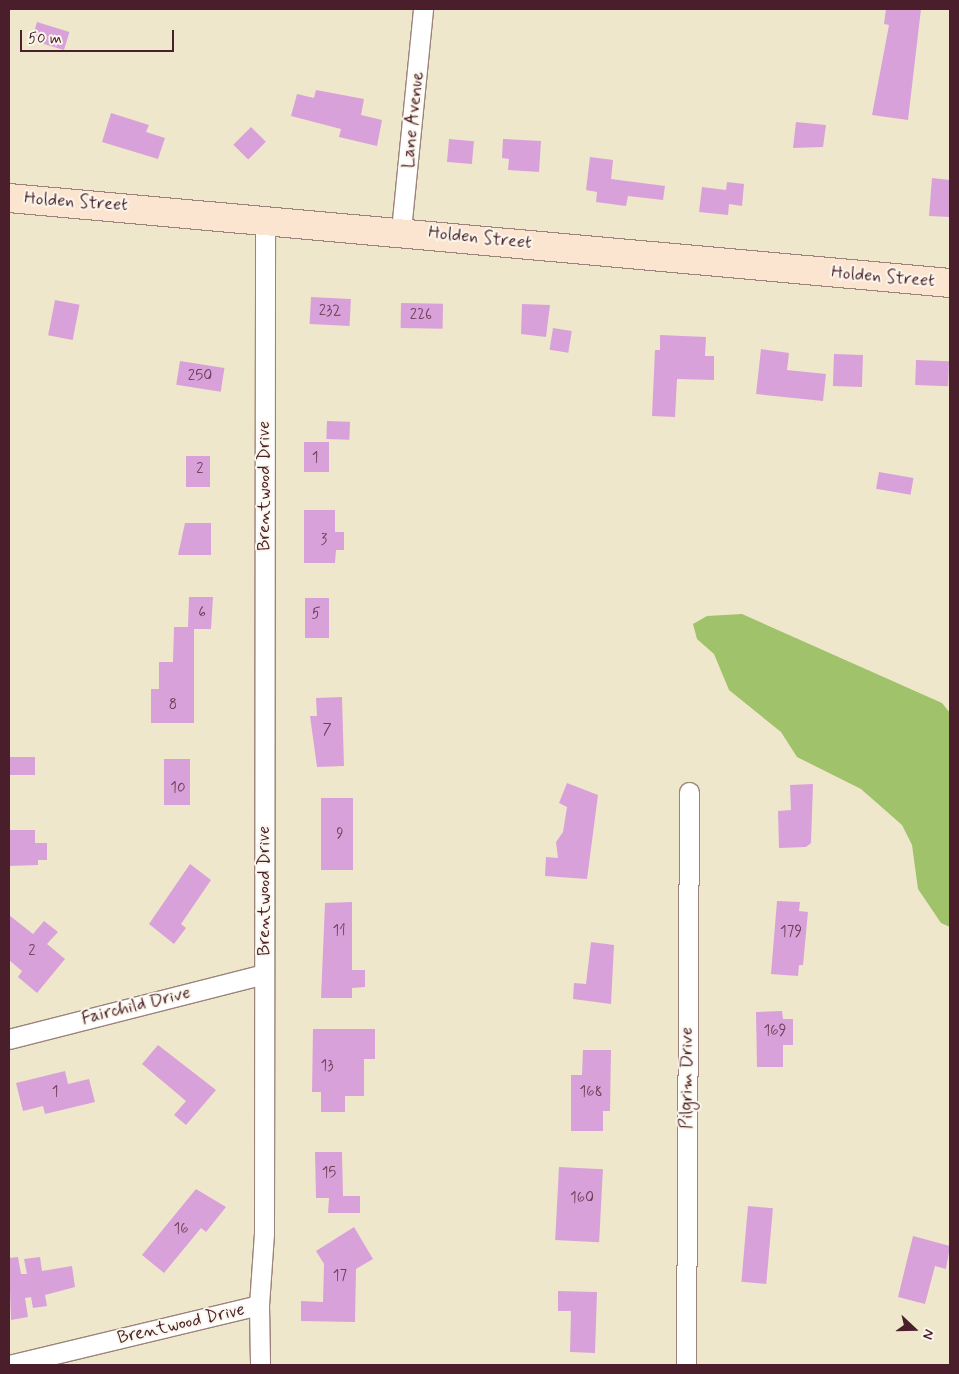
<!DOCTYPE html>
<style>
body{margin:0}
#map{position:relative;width:959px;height:1374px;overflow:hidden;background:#efe7cb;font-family:Mynerve,sans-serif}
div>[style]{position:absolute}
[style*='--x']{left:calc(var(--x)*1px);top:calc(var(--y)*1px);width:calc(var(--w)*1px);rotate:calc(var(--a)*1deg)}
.green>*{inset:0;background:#a0c26b}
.building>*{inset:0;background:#d9a1da;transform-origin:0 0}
.roads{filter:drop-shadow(1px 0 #9c837b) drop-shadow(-1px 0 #9c837b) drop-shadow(0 1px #9c837b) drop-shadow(0 -1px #9c837b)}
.minor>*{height:19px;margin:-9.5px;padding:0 9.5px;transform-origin:9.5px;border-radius:9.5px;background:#fff}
.secondary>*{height:28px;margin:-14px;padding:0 14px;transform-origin:14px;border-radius:14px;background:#fce5d0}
span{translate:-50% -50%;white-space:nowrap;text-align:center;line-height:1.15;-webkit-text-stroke:4px #fbf7ec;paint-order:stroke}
.number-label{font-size:15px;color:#6e4057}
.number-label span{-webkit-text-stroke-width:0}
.street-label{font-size:18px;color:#4a1f2b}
.frame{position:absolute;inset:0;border:10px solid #4a1f2b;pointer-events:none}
.north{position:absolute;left:889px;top:1304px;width:50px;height:50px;-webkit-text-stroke:4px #fbf7ec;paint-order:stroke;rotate:111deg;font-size:14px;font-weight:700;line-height:20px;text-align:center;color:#4a1f2b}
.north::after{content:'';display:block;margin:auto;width:18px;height:22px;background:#4a1f2b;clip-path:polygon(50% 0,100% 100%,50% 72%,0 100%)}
.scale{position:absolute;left:20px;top:30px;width:154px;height:22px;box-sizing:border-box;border:2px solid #4a1f2b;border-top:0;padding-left:6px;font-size:15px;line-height:18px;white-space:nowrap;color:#4a1f2b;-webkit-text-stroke:4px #fbf7ec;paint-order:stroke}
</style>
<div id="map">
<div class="green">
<i style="clip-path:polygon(742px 614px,942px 703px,950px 713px,950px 927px,941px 923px,918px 889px,912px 845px,902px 825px,861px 789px,797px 757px,781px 732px,729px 690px,714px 654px,697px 639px,693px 624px,707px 616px)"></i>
</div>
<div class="building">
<i style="clip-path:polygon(886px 9px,921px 9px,908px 120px,872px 115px,889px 25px,884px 24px)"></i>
<i style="left:37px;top:22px;width:34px;height:19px;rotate:17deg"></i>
<i style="clip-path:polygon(316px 90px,364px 99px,361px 115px,382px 120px,377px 146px,339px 137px,341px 129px,291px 116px,297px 94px,314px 98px)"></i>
<i style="clip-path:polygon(111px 113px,149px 125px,146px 132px,165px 138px,158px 159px,102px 142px)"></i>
<i style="clip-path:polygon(796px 122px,826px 125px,823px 147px,793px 148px)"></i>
<i style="left:251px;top:127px;width:21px;height:25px;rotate:45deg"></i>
<i style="left:449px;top:139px;width:25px;height:23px;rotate:5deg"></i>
<i style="clip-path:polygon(503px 139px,541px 141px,539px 172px,508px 170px,509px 159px,502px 158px)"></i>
<i style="clip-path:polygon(590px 157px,613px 160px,611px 179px,665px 186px,663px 200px,628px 196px,626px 206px,596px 202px,597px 192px,586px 190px)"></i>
<i style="clip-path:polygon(932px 178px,950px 180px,950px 217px,929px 216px)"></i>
<i style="clip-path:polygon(727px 182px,744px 184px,742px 206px,729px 204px,728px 215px,699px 212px,702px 187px,726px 190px)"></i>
<i style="left:311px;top:297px;width:40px;height:27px;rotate:3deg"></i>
<i style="left:55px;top:300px;width:25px;height:36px;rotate:11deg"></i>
<i style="left:401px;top:303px;width:42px;height:25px;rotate:1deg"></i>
<i style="clip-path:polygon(522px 304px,550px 305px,546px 337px,521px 334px)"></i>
<i style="left:553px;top:328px;width:19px;height:22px;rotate:9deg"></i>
<i style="clip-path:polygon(660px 335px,706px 337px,705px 356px,714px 356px,714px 380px,677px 379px,675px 417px,652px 416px,655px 350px,660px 350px)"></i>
<i style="clip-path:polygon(761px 349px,789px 353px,787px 370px,826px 374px,823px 401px,756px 394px)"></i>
<i style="left:834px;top:354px;width:29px;height:32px;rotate:2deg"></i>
<i style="left:916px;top:360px;width:33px;height:25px;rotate:2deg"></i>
<i style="left:180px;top:361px;width:45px;height:24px;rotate:9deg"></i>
<i style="left:327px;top:421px;width:23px;height:18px;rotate:2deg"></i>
<i style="left:304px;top:442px;width:25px;height:30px"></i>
<i style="left:210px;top:456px;width:31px;height:24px;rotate:90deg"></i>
<i style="left:879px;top:472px;width:35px;height:17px;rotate:10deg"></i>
<i style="clip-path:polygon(304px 510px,335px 510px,335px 532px,344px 532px,344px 550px,336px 550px,335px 563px,304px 563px)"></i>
<i style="clip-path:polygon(185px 523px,211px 523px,211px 555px,178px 555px)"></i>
<i style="clip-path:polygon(189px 597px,213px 597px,211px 629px,194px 629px,194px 723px,151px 723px,151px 689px,159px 689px,159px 662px,173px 662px,174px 627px,188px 627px)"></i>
<i style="left:305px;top:598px;width:24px;height:40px"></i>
<i style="clip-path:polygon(342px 697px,344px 766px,317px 767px,310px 716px,317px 716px,316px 698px)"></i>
<i style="left:9px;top:757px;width:26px;height:18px"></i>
<i style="left:164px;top:759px;width:26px;height:46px"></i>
<i style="clip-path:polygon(567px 783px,598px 795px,587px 879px,545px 876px,546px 857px,558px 858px,556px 842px,563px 832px,567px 807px,559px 803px)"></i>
<i style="clip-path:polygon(813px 784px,811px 843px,806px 847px,779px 848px,778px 811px,791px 810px,790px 785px)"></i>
<i style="left:321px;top:798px;width:32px;height:72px"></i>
<i style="clip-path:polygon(9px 830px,35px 830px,35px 843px,47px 843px,47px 860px,38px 860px,38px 865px,9px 866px)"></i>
<i style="clip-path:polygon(190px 864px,211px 880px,181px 924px,186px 928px,174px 944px,149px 924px)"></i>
<i style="clip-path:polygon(777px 901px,800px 902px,799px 911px,808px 912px,803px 965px,799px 965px,798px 976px,771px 974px)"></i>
<i style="clip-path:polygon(352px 902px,352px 970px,365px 970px,365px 987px,352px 988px,352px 998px,321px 998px,325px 903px)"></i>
<i style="clip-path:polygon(9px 915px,33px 934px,44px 921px,58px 932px,47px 944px,65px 959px,37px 993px,18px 977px,22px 971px,9px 960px)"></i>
<i style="clip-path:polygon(591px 942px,614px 945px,611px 1004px,573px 999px,574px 983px,586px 984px)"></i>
<i style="clip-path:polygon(782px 1011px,783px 1019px,793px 1019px,793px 1045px,783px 1045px,783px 1067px,757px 1067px,756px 1012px)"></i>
<i style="clip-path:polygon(313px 1029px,375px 1029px,375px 1059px,364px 1059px,364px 1096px,345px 1096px,345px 1112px,321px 1112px,321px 1092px,312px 1092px)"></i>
<i style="clip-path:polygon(158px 1045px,216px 1090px,186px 1125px,174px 1115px,186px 1101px,142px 1064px)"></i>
<i style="clip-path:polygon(583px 1050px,611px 1050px,610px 1111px,603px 1111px,603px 1131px,571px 1131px,571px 1075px,582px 1075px)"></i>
<i style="clip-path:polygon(65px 1071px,68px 1084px,89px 1079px,95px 1102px,45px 1114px,43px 1106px,23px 1111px,16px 1083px)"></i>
<i style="clip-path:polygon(315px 1152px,342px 1152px,343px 1196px,360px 1196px,360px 1213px,328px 1213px,329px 1198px,316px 1198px)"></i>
<i style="left:559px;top:1167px;width:44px;height:73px;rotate:3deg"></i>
<i style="clip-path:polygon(196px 1189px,226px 1207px,206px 1232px,201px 1228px,164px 1273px,142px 1255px)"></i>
<i style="left:748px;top:1206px;width:25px;height:76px;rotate:5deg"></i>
<i style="clip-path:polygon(354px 1227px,373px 1259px,356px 1269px,355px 1322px,301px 1321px,301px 1301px,323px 1302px,324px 1264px,316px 1251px)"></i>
<i style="clip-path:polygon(913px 1236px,950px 1246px,946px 1269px,935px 1266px,925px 1304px,898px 1297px)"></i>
<i style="clip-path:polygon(18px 1257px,21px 1274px,27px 1274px,24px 1259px,40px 1257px,42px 1271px,72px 1266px,75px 1287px,45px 1295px,47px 1306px,33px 1308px,31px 1297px,25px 1298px,28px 1317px,11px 1320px,9px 1258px)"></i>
<i style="clip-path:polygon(558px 1291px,597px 1292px,595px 1353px,570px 1352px,571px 1311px,558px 1311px)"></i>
</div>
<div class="roads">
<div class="minor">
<i style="--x:401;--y:230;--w:222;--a:-84.3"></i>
<i style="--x:9;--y:1039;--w:263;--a:-14.3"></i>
<i style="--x:259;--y:1305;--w:60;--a:89"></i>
<i style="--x:9;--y:1365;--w:257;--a:-13.5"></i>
<i style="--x:259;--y:1305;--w:71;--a:-86"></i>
<i style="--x:264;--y:1234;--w:1016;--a:-89.94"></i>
<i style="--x:686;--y:1365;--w:573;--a:-89.7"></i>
</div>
<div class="secondary">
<i style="--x:9;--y:198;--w:945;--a:5.16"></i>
</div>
</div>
<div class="number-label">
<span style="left:330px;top:312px">232</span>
<span style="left:421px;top:316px">226</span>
<span style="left:200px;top:377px">250</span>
<span style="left:315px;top:459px">1</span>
<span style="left:200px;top:470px">2</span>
<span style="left:324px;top:541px">3</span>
<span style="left:202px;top:614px">6</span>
<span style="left:316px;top:615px">5</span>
<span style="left:173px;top:706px">8</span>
<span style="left:327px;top:731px">7</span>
<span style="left:178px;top:789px">10</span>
<span style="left:340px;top:835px">9</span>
<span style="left:339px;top:932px">11</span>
<span style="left:791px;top:933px">179</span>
<span style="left:32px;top:952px">2</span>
<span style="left:775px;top:1032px">169</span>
<span style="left:327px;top:1067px">13</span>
<span style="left:55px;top:1093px">1</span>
<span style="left:591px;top:1093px">168</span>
<span style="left:329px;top:1174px">15</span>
<span style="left:582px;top:1199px">160</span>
<span style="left:181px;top:1230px">16</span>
<span style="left:340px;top:1277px">17</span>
</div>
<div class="street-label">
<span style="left:413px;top:120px;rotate:-84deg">Lane Avenue</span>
<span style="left:76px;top:202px;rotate:4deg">Holden Street</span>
<span style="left:480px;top:238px;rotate:6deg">Holden Street</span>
<span style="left:883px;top:277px;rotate:5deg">Holden Street</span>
<span style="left:264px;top:486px;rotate:-90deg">Brentwood Drive</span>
<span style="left:264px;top:891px;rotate:-90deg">Brentwood Drive</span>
<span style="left:136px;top:1006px;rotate:-14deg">Fairchild Drive</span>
<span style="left:687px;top:1078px;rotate:-90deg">Pilgrim Drive</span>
<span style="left:181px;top:1324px;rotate:-13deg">Brentwood Drive</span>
</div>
<div class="frame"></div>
<div class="north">N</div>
<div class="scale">50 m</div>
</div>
